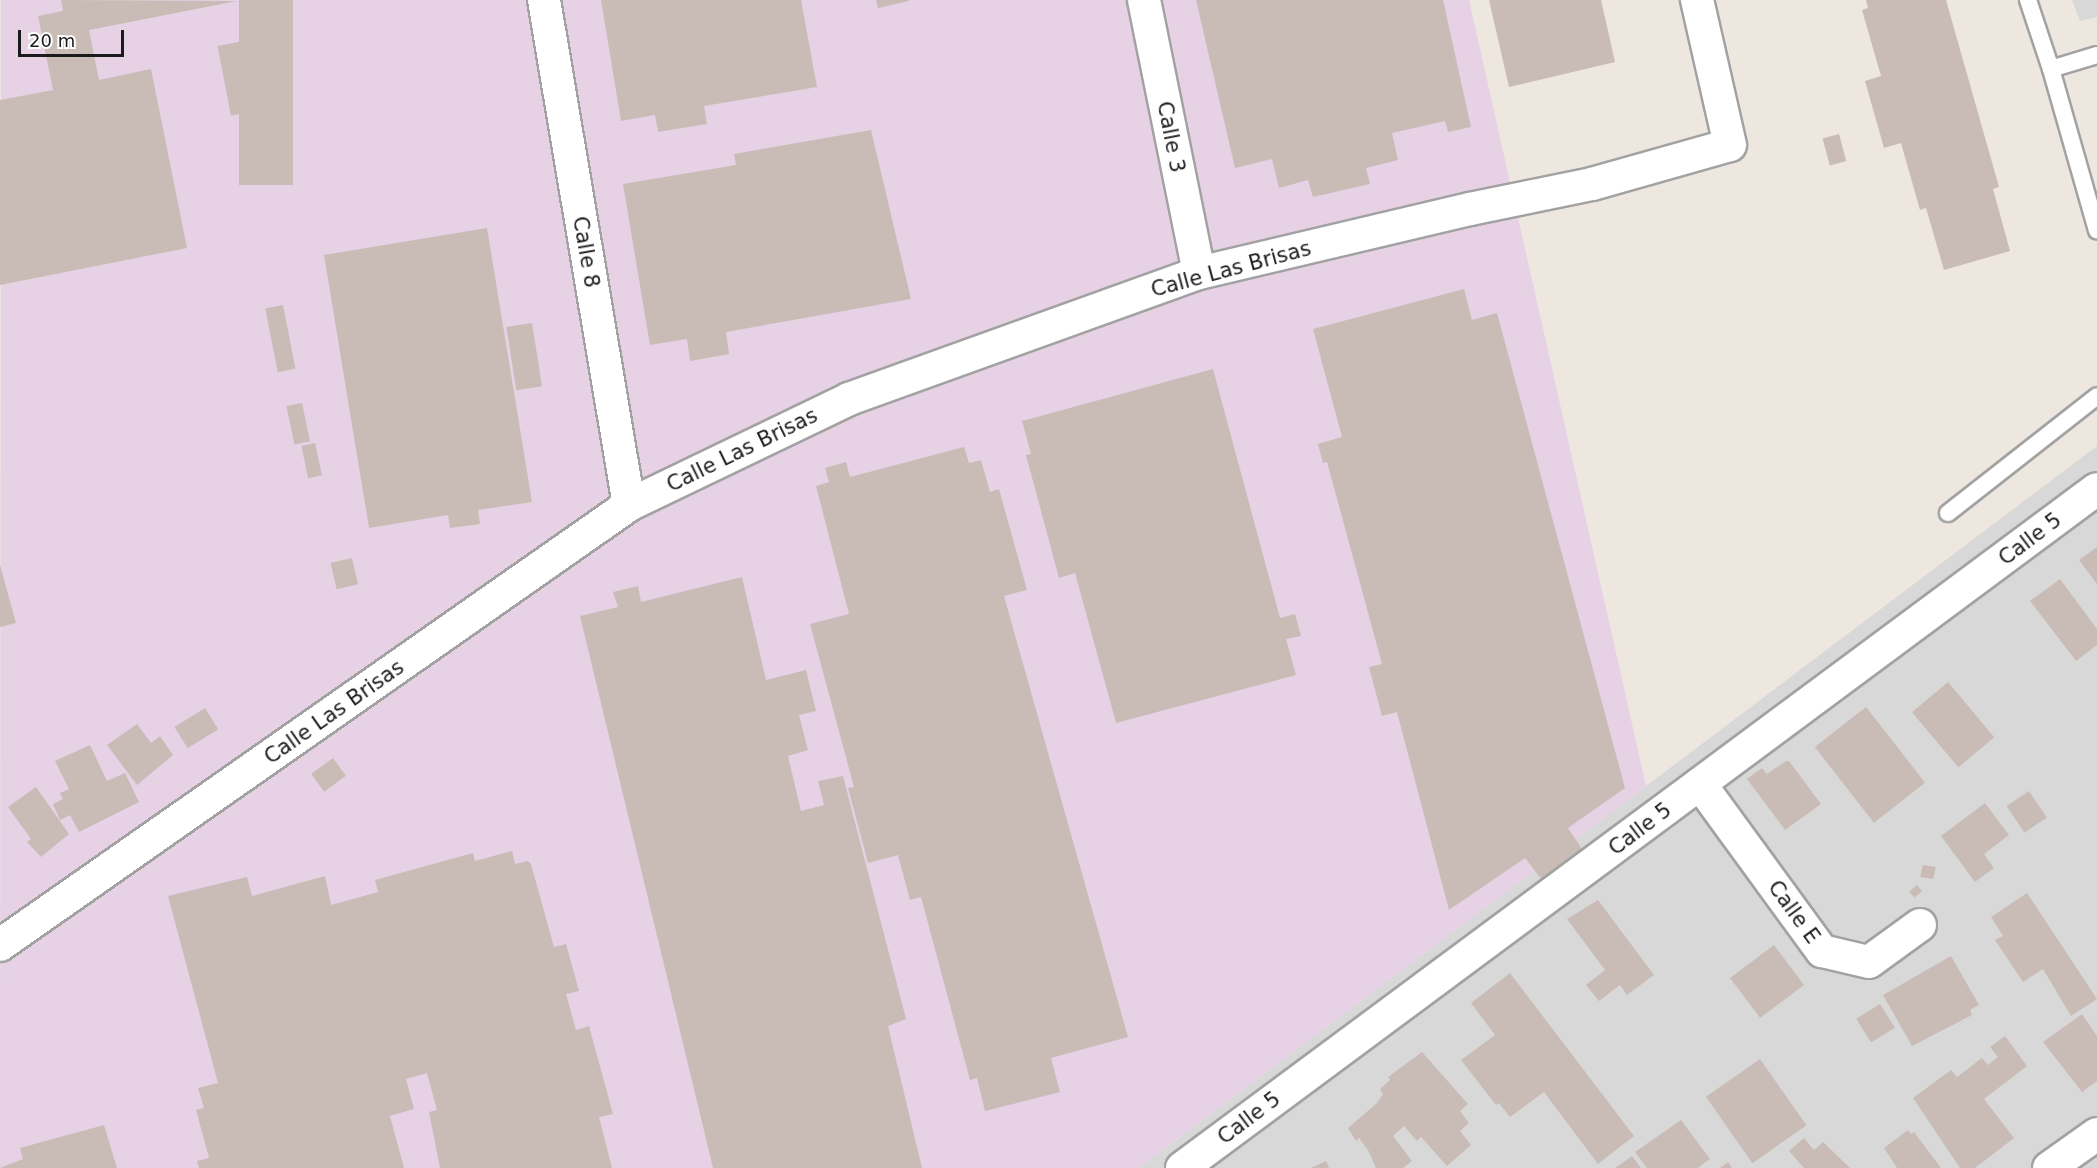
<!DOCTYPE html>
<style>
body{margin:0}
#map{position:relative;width:2097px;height:1168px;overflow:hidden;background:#ede7e0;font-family:"DejaVu Sans",sans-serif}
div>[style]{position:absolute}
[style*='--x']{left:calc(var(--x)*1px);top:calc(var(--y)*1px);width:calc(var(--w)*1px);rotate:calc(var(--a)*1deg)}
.residential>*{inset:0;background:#d9d8d8}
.industrial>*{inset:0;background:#e7d1e5}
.building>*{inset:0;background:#c9bcb6;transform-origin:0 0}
.roads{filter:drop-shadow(2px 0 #a2a2a2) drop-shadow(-2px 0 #a2a2a2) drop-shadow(0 2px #a2a2a2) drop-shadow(0 -2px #a2a2a2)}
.lane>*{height:16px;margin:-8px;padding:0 8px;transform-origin:8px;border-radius:8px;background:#fff}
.street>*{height:32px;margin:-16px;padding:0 16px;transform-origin:16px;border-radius:16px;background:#fff}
span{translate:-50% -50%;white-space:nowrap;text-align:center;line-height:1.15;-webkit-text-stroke:4.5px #fff;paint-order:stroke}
.street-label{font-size:21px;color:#1b1b1b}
.scale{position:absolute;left:18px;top:30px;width:106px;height:27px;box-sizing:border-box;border:3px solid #1b1b1b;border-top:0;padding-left:8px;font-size:18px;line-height:21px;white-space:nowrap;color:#1b1b1b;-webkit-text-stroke:4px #fff;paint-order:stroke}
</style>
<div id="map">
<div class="residential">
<i style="clip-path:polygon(2072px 0,2097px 0,2097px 17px,2080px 21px)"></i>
<i style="clip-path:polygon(2097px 446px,2097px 1168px,1139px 1168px,1646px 786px)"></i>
</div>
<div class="industrial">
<i style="clip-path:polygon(1469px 0,1646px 786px,1139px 1168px,0 1168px,1px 0)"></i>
</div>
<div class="building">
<i style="clip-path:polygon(61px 0,237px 1px,89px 30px,99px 80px,151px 69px,187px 248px,0 285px,0 100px,53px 90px,38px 16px,63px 11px)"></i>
<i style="left:239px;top:0;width:54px;height:185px"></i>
<i style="clip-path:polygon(601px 0,801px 0,817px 87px,704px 106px,707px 124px,658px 132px,655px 115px,621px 121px)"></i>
<i style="clip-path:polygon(876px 0,909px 0,909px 1px,878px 8px)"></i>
<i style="clip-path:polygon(1196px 0,1443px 0,1471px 127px,1448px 132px,1445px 121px,1392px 133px,1398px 160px,1366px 168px,1370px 184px,1313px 197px,1308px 180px,1279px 188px,1272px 159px,1235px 168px)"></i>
<i style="clip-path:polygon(1489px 0,1601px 0,1615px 62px,1509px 87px)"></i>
<i style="clip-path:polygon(1866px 0,1946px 0,1999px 187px,1993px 189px,2010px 251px,1944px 270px,1926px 208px,1920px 210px,1901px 143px,1884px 148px,1865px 81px,1881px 76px,1862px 10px,1868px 8px)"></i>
<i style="left:243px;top:41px;width:71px;height:26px;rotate:79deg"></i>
<i style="clip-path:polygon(871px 130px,911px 299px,726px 332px,729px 354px,690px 361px,687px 339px,650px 345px,623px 184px,736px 165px,734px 154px)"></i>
<i style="left:1839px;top:134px;width:28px;height:17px;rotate:75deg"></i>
<i style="clip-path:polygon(487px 228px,532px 502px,478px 510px,480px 524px,450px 528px,448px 515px,369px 528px,324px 255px)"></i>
<i style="clip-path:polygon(1464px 289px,1472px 320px,1497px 313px,1625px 788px,1568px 828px,1582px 849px,1542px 880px,1525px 858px,1449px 910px,1397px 712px,1382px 716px,1369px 667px,1382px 664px,1327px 462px,1323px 463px,1318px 444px,1342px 437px,1313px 329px)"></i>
<i style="left:283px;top:305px;width:65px;height:18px;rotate:79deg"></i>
<i style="left:532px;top:323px;width:64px;height:26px;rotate:81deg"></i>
<i style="clip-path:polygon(1213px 369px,1280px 618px,1295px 614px,1301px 636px,1286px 639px,1296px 675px,1116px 723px,1075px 573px,1059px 578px,1026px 455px,1031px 454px,1022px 421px)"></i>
<i style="left:302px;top:403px;width:39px;height:16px;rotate:78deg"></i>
<i style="left:315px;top:443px;width:33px;height:14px;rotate:78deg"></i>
<i style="clip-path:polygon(964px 447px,969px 463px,981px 460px,990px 492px,999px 489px,1027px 590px,1004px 596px,1128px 1037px,1051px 1058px,1060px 1092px,985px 1111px,977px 1078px,970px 1080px,921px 897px,910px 900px,898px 855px,868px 863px,848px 788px,854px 787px,810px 624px,849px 614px,816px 486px,829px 482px,825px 468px,846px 462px,850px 477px)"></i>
<i style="clip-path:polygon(2097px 547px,2097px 584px,2079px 560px)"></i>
<i style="left:352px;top:558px;width:27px;height:22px;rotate:77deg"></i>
<i style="clip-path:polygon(0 565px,16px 623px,0 627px)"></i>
<i style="clip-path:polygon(742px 577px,766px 680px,806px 670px,816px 711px,799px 715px,808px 750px,788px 756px,801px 811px,824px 805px,818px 781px,843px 776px,906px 1019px,888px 1026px,922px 1168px,713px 1168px,580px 616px,618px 607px,613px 592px,638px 586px,641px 602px)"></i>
<i style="clip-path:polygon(2060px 579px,2097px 629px,2097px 645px,2076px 661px,2030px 601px)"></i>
<i style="left:1948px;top:682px;width:72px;height:47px;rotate:50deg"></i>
<i style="left:1866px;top:707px;width:96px;height:65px;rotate:52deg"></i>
<i style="left:205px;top:708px;width:25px;height:36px;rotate:58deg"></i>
<i style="clip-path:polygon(137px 724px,151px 743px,160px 736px,173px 755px,137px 785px,107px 745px)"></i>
<i style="clip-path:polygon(90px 745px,107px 781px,125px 773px,139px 802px,79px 832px,70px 815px,60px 820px,53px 804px,63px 799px,60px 793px,69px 789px,55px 761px)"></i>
<i style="left:333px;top:758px;width:22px;height:27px;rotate:54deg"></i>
<i style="clip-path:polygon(1786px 761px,1789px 761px,1821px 804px,1785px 830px,1747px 779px,1762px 768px,1767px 774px)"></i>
<i style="clip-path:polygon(36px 787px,69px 834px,41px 857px,27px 842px,31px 839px,8px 807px)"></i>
<i style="left:2029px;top:791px;width:32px;height:27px;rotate:56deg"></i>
<i style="clip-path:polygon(1985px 803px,2009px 835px,1984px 854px,1994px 868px,1975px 882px,1941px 836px)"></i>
<i style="clip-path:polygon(512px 851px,515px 864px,528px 861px,531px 864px,554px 947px,566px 944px,579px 991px,566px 994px,576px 1030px,589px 1026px,613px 1114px,599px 1117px,612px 1168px,440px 1168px,429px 1112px,437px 1110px,427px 1073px,406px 1079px,414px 1109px,390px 1116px,404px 1168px,199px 1168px,197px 1161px,209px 1158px,196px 1110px,204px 1108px,198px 1088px,218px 1083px,168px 896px,247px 877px,252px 896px,325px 876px,331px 905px,378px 892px,375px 880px,473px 853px,475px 861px)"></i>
<i style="clip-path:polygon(1923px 865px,1936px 867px,1933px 879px,1920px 877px)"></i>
<i style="left:1917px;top:885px;width:8px;height:10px;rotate:50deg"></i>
<i style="clip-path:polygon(2027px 893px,2097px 999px,2071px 1016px,2043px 969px,2023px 982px,1995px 940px,2003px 936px,1991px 917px)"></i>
<i style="clip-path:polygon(1598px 900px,1654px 975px,1627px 995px,1620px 985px,1599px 1001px,1586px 985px,1605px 970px,1567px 919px)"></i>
<i style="left:1774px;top:945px;width:50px;height:55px;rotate:53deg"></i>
<i style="clip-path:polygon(1951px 956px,1979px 1005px,1970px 1010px,1972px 1015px,1912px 1046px,1883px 995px)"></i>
<i style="clip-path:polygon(1510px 973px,1634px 1136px,1598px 1164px,1544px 1092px,1510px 1117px,1499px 1103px,1496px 1105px,1461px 1060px,1495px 1035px,1471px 1003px)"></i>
<i style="left:1880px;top:1004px;width:28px;height:28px;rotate:58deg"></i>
<i style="clip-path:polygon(2082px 1014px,2097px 1036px,2097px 1081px,2082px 1092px,2043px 1042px)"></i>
<i style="clip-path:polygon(2005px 1036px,2027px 1066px,1984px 1099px,2014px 1138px,1975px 1168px,1960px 1168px,1913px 1098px,1951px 1070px,1957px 1077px,1982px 1058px,1988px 1065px,1998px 1057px,1990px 1047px)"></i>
<i style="clip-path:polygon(1422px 1052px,1468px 1104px,1460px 1111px,1469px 1123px,1460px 1131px,1471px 1145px,1447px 1166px,1421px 1137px,1417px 1141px,1404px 1126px,1393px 1136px,1412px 1161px,1403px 1168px,1376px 1168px,1368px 1150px,1359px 1138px,1356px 1141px,1348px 1128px,1377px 1103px,1383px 1094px,1380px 1089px,1390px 1080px,1388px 1077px)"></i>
<i style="left:1760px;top:1059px;width:81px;height:66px;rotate:55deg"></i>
<i style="clip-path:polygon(1681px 1120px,1710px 1159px,1698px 1168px,1647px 1168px,1635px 1152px)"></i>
<i style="clip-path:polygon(104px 1125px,117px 1168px,0 1168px,23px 1159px,20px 1148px)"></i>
<i style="clip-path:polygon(1908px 1130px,1911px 1134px,1914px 1132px,1941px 1168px,1897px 1168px,1884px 1148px)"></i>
<i style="clip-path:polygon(1804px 1138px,1814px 1150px,1823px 1142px,1850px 1168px,1804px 1168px,1789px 1151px)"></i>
<i style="clip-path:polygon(1632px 1156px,1641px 1168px,1615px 1168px)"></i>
<i style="clip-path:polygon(1326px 1161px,1329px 1168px,1311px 1168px)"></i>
<i style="clip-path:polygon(1728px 1162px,1732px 1168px,1720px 1168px)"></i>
</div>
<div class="roads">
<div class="lane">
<i style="--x:2028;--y:0;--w:73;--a:71.6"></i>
<i style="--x:2097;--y:55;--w:48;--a:163.1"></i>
<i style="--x:2051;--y:69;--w:168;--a:74.1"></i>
<i style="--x:1948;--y:513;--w:189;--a:-38.1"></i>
</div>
<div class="street">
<i style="--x:544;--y:0;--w:512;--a:80.45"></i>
<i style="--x:1144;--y:0;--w:278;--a:78.6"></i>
<i style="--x:1700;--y:784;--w:207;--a:53.9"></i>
<i style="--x:1822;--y:951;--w:48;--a:13.2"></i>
<i style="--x:1869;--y:962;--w:63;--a:-36"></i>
<i style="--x:0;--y:945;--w:768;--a:-34.97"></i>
<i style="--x:629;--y:505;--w:244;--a:-25.7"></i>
<i style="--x:849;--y:399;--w:372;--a:-19.8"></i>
<i style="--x:1199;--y:273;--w:278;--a:-13.3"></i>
<i style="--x:1470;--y:209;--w:125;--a:-11.6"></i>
<i style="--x:1592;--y:184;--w:143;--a:-15.8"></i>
<i style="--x:1730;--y:145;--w:149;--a:-102.8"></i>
<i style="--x:1182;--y:1168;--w:1139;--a:-36.58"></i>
<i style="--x:2049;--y:1168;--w:59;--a:-35.3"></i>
</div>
</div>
<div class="street-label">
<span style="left:1171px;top:137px;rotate:79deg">Calle 3</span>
<span style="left:586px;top:252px;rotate:80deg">Calle 8</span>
<span style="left:1231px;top:269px;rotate:-15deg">Calle Las Brisas</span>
<span style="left:742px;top:450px;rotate:-26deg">Calle Las Brisas</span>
<span style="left:2030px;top:539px;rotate:-37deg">Calle 5</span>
<span style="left:334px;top:712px;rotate:-35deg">Calle Las Brisas</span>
<span style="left:1640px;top:829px;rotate:-37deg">Calle 5</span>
<span style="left:1794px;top:912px;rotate:54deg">Calle E</span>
<span style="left:1249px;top:1118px;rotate:-37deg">Calle 5</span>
</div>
<div class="scale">20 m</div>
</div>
